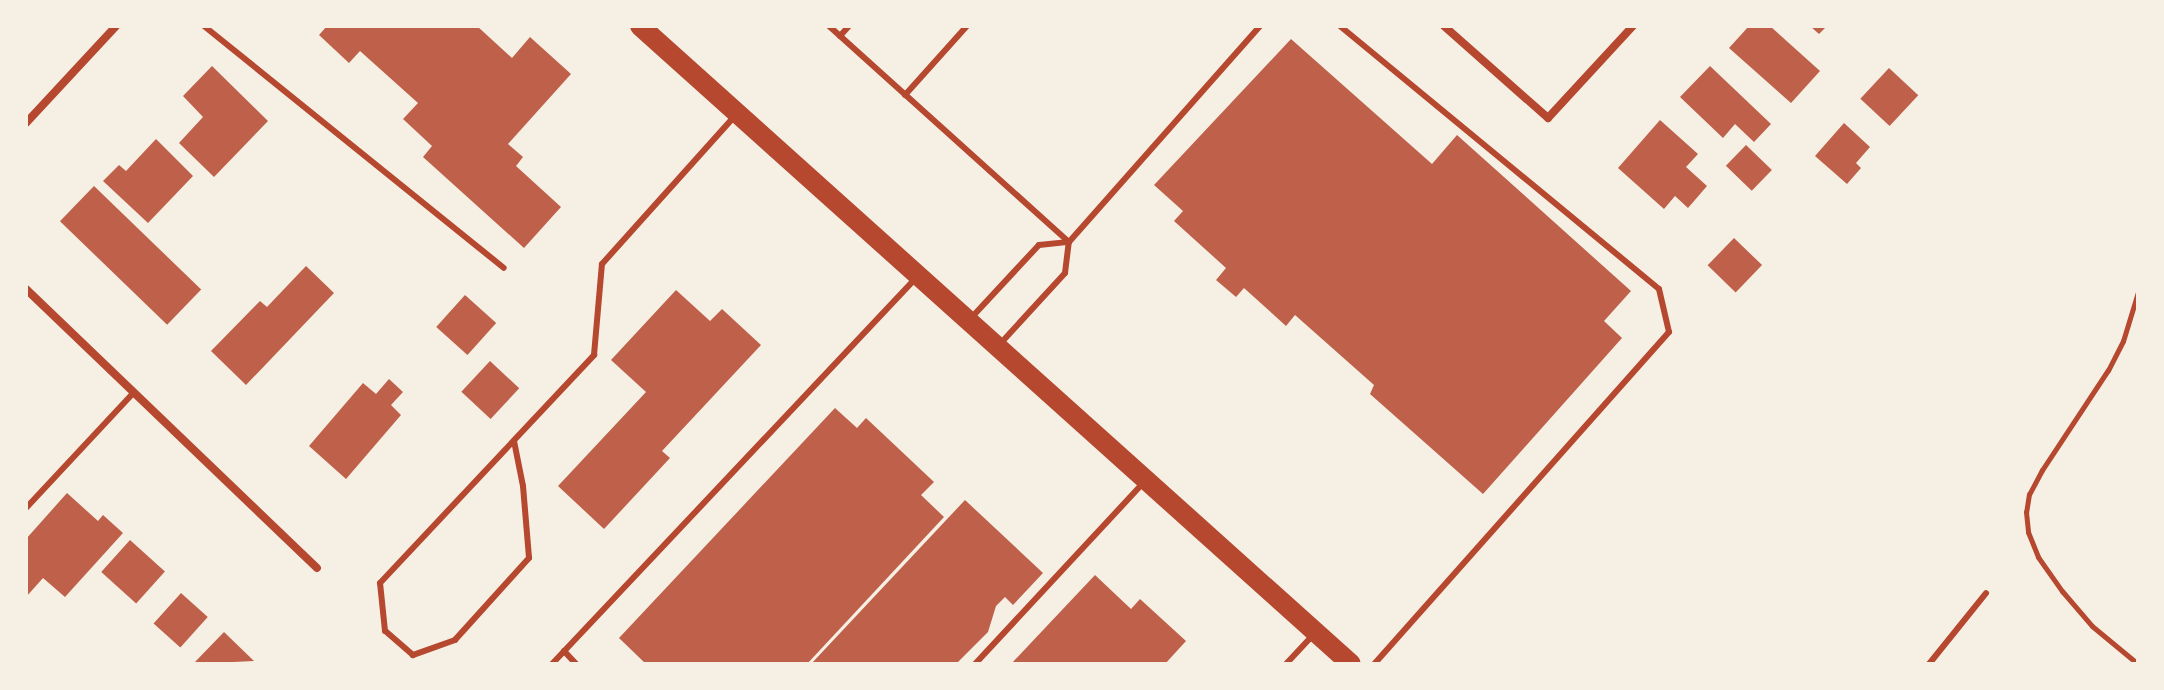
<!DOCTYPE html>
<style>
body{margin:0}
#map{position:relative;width:2164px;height:690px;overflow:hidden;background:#f6efe4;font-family:"Nunito Sans",sans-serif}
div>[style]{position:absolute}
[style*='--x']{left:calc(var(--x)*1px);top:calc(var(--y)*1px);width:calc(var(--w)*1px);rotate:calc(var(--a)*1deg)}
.building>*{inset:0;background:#bf614a;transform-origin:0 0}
.path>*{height:5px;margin:-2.5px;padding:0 2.5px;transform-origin:2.5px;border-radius:2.5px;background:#b5482f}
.service>*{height:6px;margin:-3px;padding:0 3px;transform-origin:3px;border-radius:3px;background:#b5482f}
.minor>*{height:8px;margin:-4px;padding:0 4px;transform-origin:4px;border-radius:4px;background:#b5482f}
.primary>*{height:20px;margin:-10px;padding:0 10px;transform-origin:10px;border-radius:10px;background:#b5482f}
span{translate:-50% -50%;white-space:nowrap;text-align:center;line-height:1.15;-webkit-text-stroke:6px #f6efe4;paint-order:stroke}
.frame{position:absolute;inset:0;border:28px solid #f6efe4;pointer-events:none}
</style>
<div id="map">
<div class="building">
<i style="clip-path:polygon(327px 26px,477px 26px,512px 58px,530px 37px,571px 74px,508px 144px,523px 157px,516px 166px,561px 207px,524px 248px,423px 157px,432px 146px,403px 119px,418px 103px,360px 51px,349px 63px,319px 35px)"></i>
<i style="clip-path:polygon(1749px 26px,1770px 26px,1820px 71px,1791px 103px,1729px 48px)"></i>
<i style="clip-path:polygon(1810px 26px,1827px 26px,1819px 34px)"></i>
<i style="clip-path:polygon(1291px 39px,1432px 164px,1457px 135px,1631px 291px,1604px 321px,1622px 338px,1483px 494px,1370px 394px,1374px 385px,1295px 315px,1286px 326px,1244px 288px,1236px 297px,1216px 280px,1226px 268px,1174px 221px,1183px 211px,1154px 185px)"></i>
<i style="clip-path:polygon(212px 66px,268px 121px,214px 177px,179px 143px,203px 117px,183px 96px)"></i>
<i style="clip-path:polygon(1710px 66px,1771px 124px,1754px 142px,1735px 124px,1723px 138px,1680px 97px)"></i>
<i style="left:1889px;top:68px;width:40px;height:42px;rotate:43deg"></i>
<i style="clip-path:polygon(1660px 120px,1698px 154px,1686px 167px,1707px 186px,1688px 208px,1675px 196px,1664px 209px,1618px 168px)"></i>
<i style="clip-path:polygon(1844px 123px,1870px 147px,1856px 163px,1861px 168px,1847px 184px,1815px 156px)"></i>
<i style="clip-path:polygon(156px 139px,193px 176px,148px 223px,103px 181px,119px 165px,126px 171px)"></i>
<i style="left:1746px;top:145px;width:36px;height:29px;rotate:44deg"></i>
<i style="left:94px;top:186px;width:149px;height:49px;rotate:44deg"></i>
<i style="left:1734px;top:238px;width:39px;height:38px;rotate:44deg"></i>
<i style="clip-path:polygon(306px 266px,334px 293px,246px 385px,211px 351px,260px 301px,267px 307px)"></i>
<i style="clip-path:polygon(676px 290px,710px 321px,722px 309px,761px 345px,662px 451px,670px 458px,604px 529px,558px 486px,646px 392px,611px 360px)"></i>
<i style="left:465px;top:295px;width:42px;height:43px;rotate:42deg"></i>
<i style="left:490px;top:361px;width:40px;height:42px;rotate:43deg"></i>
<i style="clip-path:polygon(389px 379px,403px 392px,391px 405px,401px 415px,346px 479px,309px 446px,363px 383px,376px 394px)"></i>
<i style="clip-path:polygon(835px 408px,857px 428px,866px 418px,934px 482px,921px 495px,944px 517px,807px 664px,646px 664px,619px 638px)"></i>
<i style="clip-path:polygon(67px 493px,98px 521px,103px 515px,123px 533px,65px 597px,43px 578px,26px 597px,26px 539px)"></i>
<i style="clip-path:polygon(965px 500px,1043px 573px,1013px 605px,1005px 597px,996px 606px,988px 632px,956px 664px,811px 664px)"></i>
<i style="left:130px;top:540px;width:47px;height:43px;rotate:42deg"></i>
<i style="clip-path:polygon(1095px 575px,1131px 609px,1140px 599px,1186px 641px,1165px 664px,1011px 664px)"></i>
<i style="left:181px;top:593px;width:36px;height:41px;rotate:42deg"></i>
<i style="clip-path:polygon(224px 632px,254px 661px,193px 664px)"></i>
</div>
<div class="path">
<i style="--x:2138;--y:292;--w:51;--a:107"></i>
<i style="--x:2123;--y:341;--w:33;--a:117"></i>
<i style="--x:2108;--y:370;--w:120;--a:123.4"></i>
<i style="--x:2042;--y:470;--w:27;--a:118"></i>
<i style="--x:2029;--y:494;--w:18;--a:99"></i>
<i style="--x:2026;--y:512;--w:20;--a:84"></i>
<i style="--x:2028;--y:532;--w:27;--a:68"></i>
<i style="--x:2038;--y:557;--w:42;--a:54.8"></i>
<i style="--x:2062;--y:591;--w:46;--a:49.4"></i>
<i style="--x:2092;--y:626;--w:60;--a:39.6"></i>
</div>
<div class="service">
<i style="--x:204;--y:26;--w:385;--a:38.9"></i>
<i style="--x:829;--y:26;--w:323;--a:42"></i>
<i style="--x:1340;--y:26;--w:413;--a:39.5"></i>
<i style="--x:1659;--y:289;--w:44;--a:76.9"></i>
<i style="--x:1669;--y:332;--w:444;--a:131.6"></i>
<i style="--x:840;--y:36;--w:13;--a:-48"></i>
<i style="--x:905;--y:95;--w:93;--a:-48.1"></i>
<i style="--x:972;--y:317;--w:98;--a:-47.1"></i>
<i style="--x:1039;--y:245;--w:30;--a:-6"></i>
<i style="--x:1000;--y:344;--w:96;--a:-47.5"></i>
<i style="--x:1065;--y:273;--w:31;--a:-83"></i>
<i style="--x:1069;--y:242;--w:288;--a:-48.5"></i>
<i style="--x:514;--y:441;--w:46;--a:78.7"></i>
<i style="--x:523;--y:486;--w:72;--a:85.2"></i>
<i style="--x:529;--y:558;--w:110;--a:132.1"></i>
<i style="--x:455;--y:640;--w:45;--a:160.3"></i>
<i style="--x:413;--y:655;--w:37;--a:-139"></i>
<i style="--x:385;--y:631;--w:48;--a:-95.9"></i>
<i style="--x:380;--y:583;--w:313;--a:-46.8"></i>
<i style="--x:594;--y:355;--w:91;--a:-85"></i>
<i style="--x:602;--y:264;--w:198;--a:-48.1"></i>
<i style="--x:26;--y:508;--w:158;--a:-47"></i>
<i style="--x:564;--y:651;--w:18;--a:47"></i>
<i style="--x:552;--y:664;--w:531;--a:-46.68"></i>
<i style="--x:975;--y:664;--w:248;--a:-47.1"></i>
<i style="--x:1286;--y:664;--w:40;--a:-47"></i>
<i style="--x:1929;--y:664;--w:91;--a:-51.2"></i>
</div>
<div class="minor">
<i style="--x:1444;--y:26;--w:139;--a:41.5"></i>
<i style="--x:1548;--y:118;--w:125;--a:-47.3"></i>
<i style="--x:26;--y:123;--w:132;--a:-47.1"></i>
<i style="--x:26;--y:289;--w:403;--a:43.8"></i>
</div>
<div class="primary">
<i style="--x:640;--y:26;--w:955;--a:41.9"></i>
</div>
<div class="frame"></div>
</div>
